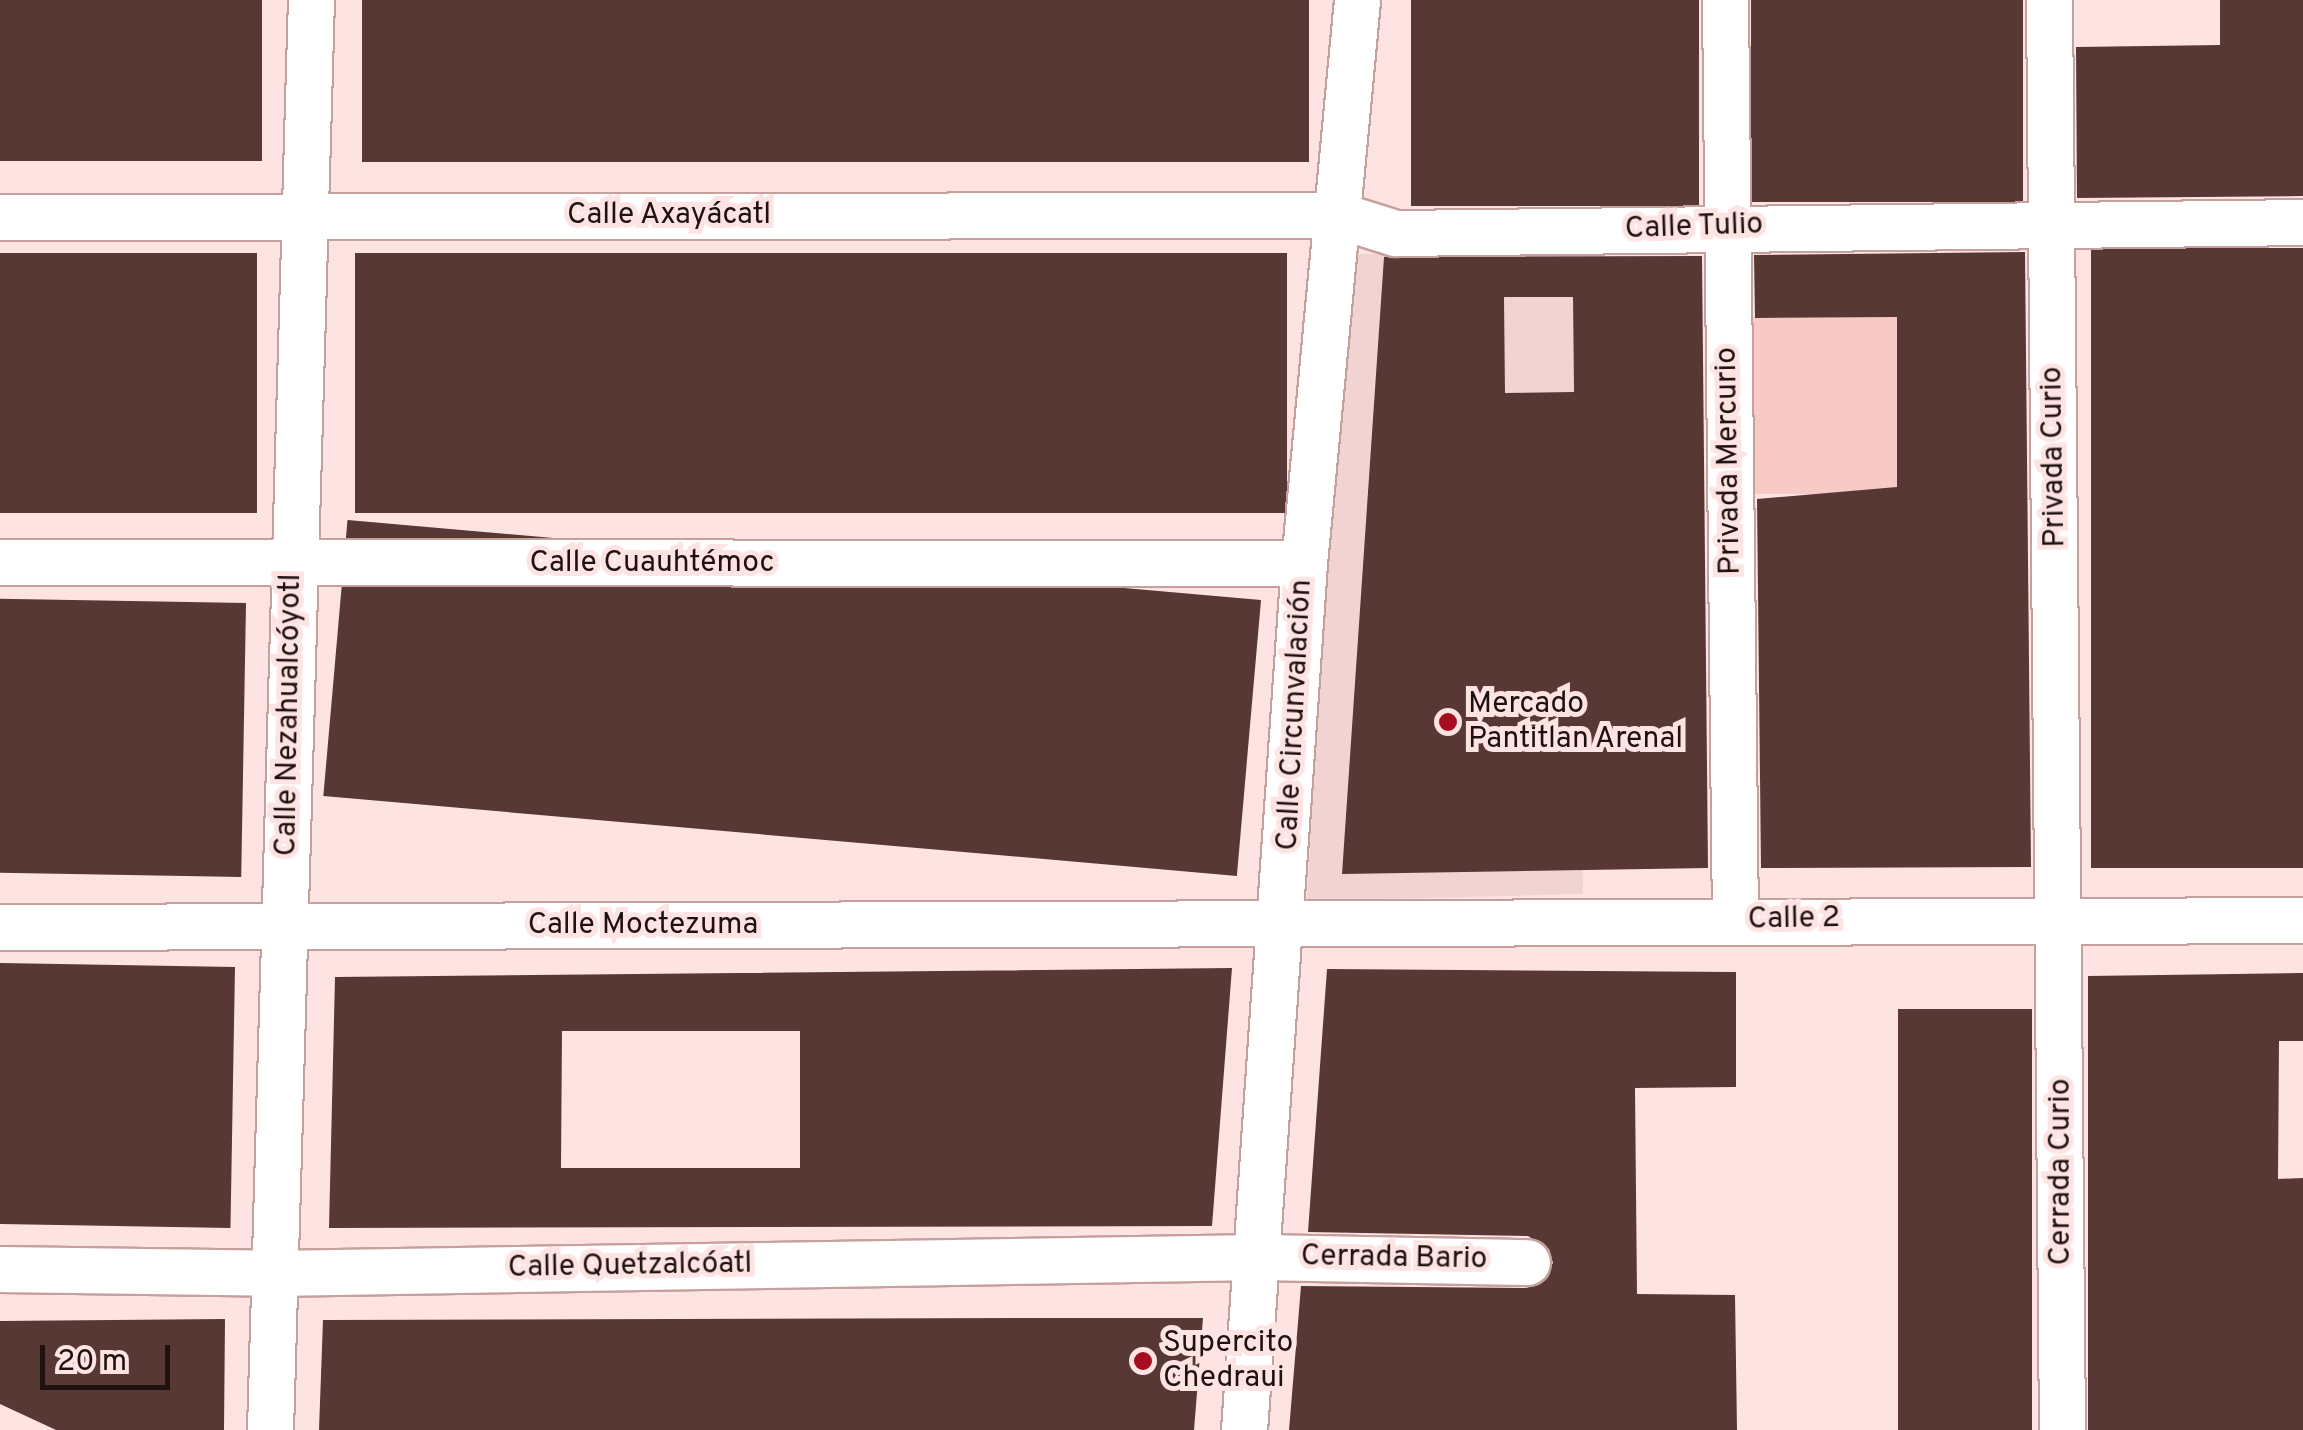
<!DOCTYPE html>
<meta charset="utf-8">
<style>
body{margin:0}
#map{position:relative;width:2303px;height:1430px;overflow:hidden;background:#fde4e2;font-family:Overpass,sans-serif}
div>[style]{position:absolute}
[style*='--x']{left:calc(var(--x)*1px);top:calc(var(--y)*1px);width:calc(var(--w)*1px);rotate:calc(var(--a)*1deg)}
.built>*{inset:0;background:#f1d4d1}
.green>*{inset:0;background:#f7cac6;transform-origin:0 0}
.building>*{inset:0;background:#583835;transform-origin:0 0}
.roads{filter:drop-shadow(2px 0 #c6a09c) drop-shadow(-2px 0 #c6a09c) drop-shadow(0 2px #c6a09c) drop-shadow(0 -2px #c6a09c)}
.minor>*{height:45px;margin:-22.5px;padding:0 22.5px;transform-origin:22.5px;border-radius:22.5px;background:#fff}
.dots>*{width:28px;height:28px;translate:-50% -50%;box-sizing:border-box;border:5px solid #fde4e2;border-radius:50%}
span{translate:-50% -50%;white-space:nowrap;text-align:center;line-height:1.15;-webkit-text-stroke:10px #fde4e2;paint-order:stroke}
.street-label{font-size:30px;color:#1f1110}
.poi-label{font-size:30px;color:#1f1110}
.left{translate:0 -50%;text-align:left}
.scale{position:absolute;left:40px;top:1345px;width:130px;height:45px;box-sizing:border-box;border:5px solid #1f1110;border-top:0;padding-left:12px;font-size:30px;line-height:35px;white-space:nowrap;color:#1f1110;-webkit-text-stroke:8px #fde4e2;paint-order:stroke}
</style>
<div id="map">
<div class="built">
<i style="clip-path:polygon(1572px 251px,1583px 894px,1307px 901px,1326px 550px,1355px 254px)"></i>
</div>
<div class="green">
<i style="left:1897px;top:317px;width:177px;height:147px;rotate:90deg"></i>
</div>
<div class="building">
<i style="left:0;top:0;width:262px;height:161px"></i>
<i style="left:362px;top:0;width:947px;height:162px"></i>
<i style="left:1411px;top:0;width:288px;height:206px"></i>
<i style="left:1751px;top:0;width:272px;height:202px"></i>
<i style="clip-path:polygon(2220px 0,2303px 0,2303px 196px,2077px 198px,2076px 47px,2220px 45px)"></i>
<i style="left:2303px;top:248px;width:620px;height:212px;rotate:90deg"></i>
<i style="clip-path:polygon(2025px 252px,2031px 867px,1761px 868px,1757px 499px,1897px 487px,1897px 317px,1755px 318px,1754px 255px)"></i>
<i style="left:0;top:253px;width:257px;height:260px"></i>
<i style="left:355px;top:253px;width:932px;height:260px"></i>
<i style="clip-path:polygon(evenodd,1702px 256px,1708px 868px,1342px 874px,1384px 257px,1702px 256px,1504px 297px,1573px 297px,1574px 392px,1505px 393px,1504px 297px)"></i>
<i style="left:1261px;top:600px;width:277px;height:917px;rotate:95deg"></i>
<i style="left:246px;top:603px;width:274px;height:246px;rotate:91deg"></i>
<i style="left:235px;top:967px;width:261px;height:235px;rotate:91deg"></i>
<i style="clip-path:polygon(evenodd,1232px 968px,1212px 1226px,329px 1228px,335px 977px,1232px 968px,562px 1031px,800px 1031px,800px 1168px,561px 1168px,562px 1031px)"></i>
<i style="clip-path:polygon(1327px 969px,1736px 972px,1736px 1087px,1635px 1088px,1637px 1294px,1735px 1295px,1737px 1430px,1289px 1430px,1301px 1286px,1526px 1288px,1540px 1284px,1553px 1263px,1549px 1249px,1528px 1236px,1308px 1232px)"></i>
<i style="clip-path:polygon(2303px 973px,2303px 1041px,2279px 1041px,2278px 1179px,2303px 1178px,2303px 1430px,2088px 1430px,2088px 976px)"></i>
<i style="left:1898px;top:1009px;width:134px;height:421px"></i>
<i style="clip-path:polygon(1052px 1318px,1203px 1318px,1194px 1430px,319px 1430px,323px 1320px)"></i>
<i style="clip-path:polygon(225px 1319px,224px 1430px,56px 1430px,0 1404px,0 1321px)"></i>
</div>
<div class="roads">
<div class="minor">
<i style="--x:1725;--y:0;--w:922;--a:89.38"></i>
<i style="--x:2049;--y:0;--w:1430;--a:89.48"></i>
<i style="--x:0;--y:217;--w:1338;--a:-0.09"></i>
<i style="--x:1338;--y:215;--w:60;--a:17.5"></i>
<i style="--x:1395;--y:233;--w:908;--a:-0.69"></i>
<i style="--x:0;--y:562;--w:1304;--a:0.04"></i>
<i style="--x:0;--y:927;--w:2303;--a:-0.17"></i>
<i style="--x:0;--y:1269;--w:273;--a:0.8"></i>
<i style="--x:273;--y:1273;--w:987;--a:-0.93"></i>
<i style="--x:1260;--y:1257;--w:267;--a:1.1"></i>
<i style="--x:270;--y:1430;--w:1431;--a:-88.36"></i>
<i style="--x:1244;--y:1430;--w:869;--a:-86.04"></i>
<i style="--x:1304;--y:563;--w:565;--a:-84.62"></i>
</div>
</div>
<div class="dots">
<i style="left:1448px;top:722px;background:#a60d1e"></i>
<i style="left:1143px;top:1361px;background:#a60d1e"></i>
</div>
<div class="street-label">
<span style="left:669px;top:216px">Calle Axayácatl</span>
<span style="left:1694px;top:228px;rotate:-2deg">Calle Tulio</span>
<span style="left:2055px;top:457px;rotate:-91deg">Privada Curio</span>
<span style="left:1730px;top:461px;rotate:-91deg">Privada Mercurio</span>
<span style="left:652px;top:564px">Calle Cuauhtémoc</span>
<span style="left:290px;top:715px;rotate:-89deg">Calle Nezahualcóyotl</span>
<span style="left:1296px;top:715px;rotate:-87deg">Calle Circunvalación</span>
<span style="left:1794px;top:920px;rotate:-1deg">Calle 2</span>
<span style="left:643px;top:926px">Calle Moctezuma</span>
<span style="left:2062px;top:1172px;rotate:-90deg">Cerrada Curio</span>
<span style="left:1394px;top:1259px;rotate:1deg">Cerrada Bario</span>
<span style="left:630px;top:1267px;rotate:-1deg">Calle Quetzalcóatl</span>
</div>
<div class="poi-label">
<span class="left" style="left:1468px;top:722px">Mercado<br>Pantitlan Arenal</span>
<span class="left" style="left:1163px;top:1361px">Supercito<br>Chedraui</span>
</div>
<div class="scale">20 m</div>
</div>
